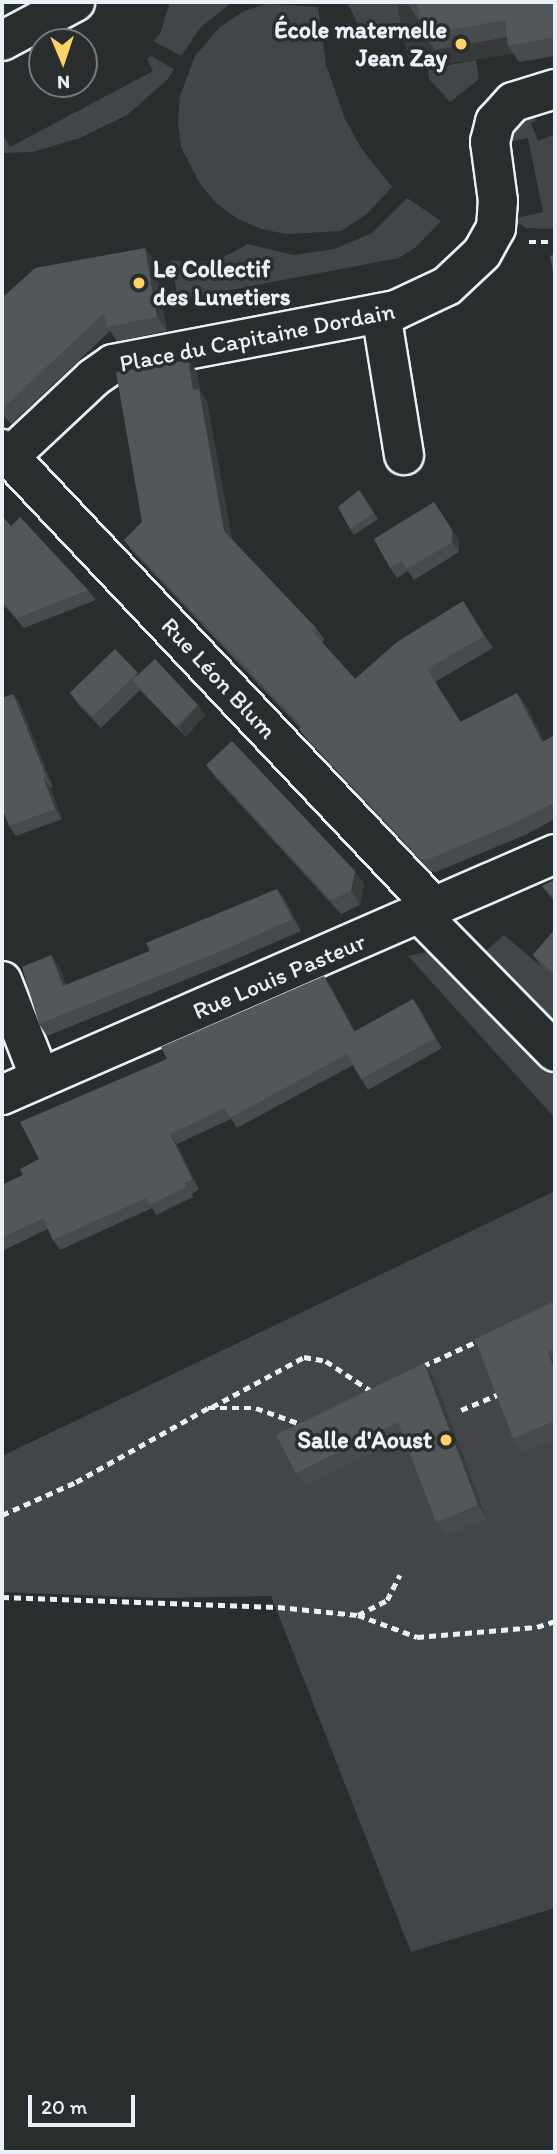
<!DOCTYPE html>
<meta charset="utf-8">
<style>
body{margin:0}
#map{position:relative;width:557px;height:2154px;overflow:hidden;background:#2a2d2e;font-family:Itim,sans-serif}
div>[style]{position:absolute}
[style*='--x']{left:calc(var(--x)*1px);top:calc(var(--y)*1px);width:calc(var(--w)*1px);rotate:calc(var(--a)*1deg)}
.built>*{inset:0;background:#363a3b}
.green>*{inset:0;background:#424648}
.path>*{height:4.5px;margin-top:-2.25px;transform-origin:0;background:repeating-linear-gradient(90deg,#e8f1f8 0 7px,transparent 0 12px)}
.roads{filter:drop-shadow(2px 0 #e8f1f8) drop-shadow(-2px 0 #e8f1f8) drop-shadow(0 2px #e8f1f8) drop-shadow(0 -2px #e8f1f8)}
.minor>*{height:38px;margin:-19px;padding:0 19px;transform-origin:19px;border-radius:19px;background:#2a2d2e}
.wall>*{inset:0;background:#474b4d}
.shaded-wall>*{inset:0;background:#3a3d3e}
.building>*{inset:0;background:#535759;transform-origin:0 0}
.dots>*{width:19px;height:19px;translate:-50% -50%;box-sizing:border-box;border:4px solid #2a2d2e;border-radius:50%}
span{translate:-50% -50%;white-space:nowrap;text-align:center;line-height:1.15;-webkit-text-stroke:7px #2a2d2e;paint-order:stroke}
.poi-label{font-size:24px;color:#e8f1f8;font-weight:700}
.right{translate:-100% -50%;text-align:right}
.left{translate:0 -50%;text-align:left}
.street-label{font-size:24px;color:#e8f1f8}
.frame{position:absolute;inset:0;border:4px solid #e8f1f8;pointer-events:none}
.north{position:absolute;left:28px;top:28px;width:70px;height:70px;box-sizing:border-box;background:#2a2d2e;border:2px solid #767b7f;border-radius:50%;rotate:178deg;font-size:19px;font-weight:700;line-height:28px;text-align:center;color:#e8f1f8}
.north::after{content:'';display:block;margin:auto;width:24px;height:32px;background:#ffd166;clip-path:polygon(50% 0,100% 100%,50% 72%,0 100%)}
.scale{position:absolute;left:28px;top:2095px;width:107px;height:32px;box-sizing:border-box;border:4px solid #e8f1f8;border-top:0;padding-left:9px;font-size:21px;line-height:24px;white-space:nowrap;color:#e8f1f8;-webkit-text-stroke:5px #2a2d2e;paint-order:stroke}
</style>
<div id="map">
<div class="built">
<i style="clip-path:polygon(397px 2px,509px 2px,518px 53px,410px 70px)"></i>
</div>
<div class="green">
<i style="clip-path:polygon(170px 2px,232px 2px,201px 27px,181px 56px,153px 41px,160px 34px)"></i>
<i style="clip-path:polygon(347px 2px,397px 2px,401px 23px,361px 31px)"></i>
<i style="clip-path:polygon(266px 4px,318px 7px,326px 65px,345px 119px,361px 148px,392px 187px,367px 214px,341px 231px,286px 234px,261px 229px,238px 219px,216px 203px,200px 184px,181px 147px,178px 122px,180px 96px,195px 56px,220px 27px,244px 11px)"></i>
<i style="clip-path:polygon(151px 56px,174px 69px,167px 80px,127px 115px,80px 138px,33px 152px,2px 153px,2px 133px,10px 147px,153px 71px,147px 59px)"></i>
<i style="clip-path:polygon(476px 60px,479px 79px,450px 102px,429px 79px,428px 69px)"></i>
<i style="clip-path:polygon(529px 105px,536px 121px,531px 123px,538px 141px,555px 134px,555px 229px,526px 228px,512px 219px,543px 212px,528px 138px,498px 144px)"></i>
<i style="clip-path:polygon(407px 198px,441px 221px,416px 247px,399px 258px,178px 300px,171px 260px,193px 263px,218px 260px,248px 244px,294px 255px,334px 249px,372px 233px)"></i>
<i style="clip-path:polygon(504px 935px,555px 978px,555px 1118px,408px 956px,432px 951px,462px 972px)"></i>
<i style="clip-path:polygon(555px 1191px,555px 1908px,411px 1952px,271px 1596px,161px 1598px,2px 1592px,2px 1456px)"></i>
</div>
<div class="path">
<i style="--x:529;--y:242;--w:26;--a:0"></i>
<i style="--x:423;--y:1366;--w:65;--a:-24.6"></i>
<i style="--x:212;--y:1407;--w:105;--a:-28.5"></i>
<i style="--x:304;--y:1357;--w:22;--a:10"></i>
<i style="--x:326;--y:1361;--w:54;--a:33.7"></i>
<i style="--x:461;--y:1410;--w:41;--a:-22.8"></i>
<i style="--x:2;--y:1515;--w:81;--a:-24"></i>
<i style="--x:76;--y:1482;--w:151;--a:-29.3"></i>
<i style="--x:208;--y:1408;--w:48;--a:0"></i>
<i style="--x:256;--y:1408;--w:48;--a:19.6"></i>
<i style="--x:2;--y:1597;--w:276;--a:2.1"></i>
<i style="--x:278;--y:1607;--w:80;--a:5.7"></i>
<i style="--x:358;--y:1615;--w:33;--a:-27"></i>
<i style="--x:387;--y:1600;--w:28;--a:-63"></i>
<i style="--x:358;--y:1615;--w:63;--a:20.4"></i>
<i style="--x:417;--y:1637;--w:120;--a:-4.8"></i>
<i style="--x:537;--y:1627;--w:19;--a:-18"></i>
</div>
<div class="roads">
<div class="minor">
<i style="--x:2;--y:41;--w:83;--a:-28.1"></i>
<i style="--x:381;--y:313;--w:144;--a:80.8"></i>
<i style="--x:2;--y:449;--w:631;--a:46.67"></i>
<i style="--x:9;--y:457;--w:115;--a:-43.2"></i>
<i style="--x:93;--y:378;--w:24;--a:-35"></i>
<i style="--x:113;--y:364;--w:288;--a:-10.8"></i>
<i style="--x:396;--y:310;--w:56;--a:-25.2"></i>
<i style="--x:447;--y:286;--w:48;--a:-43.3"></i>
<i style="--x:482;--y:253;--w:29;--a:-61"></i>
<i style="--x:496;--y:228;--w:27;--a:-86"></i>
<i style="--x:498;--y:201;--w:60;--a:-97.7"></i>
<i style="--x:490;--y:142;--w:21;--a:-76"></i>
<i style="--x:495;--y:122;--w:27;--a:-48"></i>
<i style="--x:513;--y:102;--w:44;--a:-17.2"></i>
<i style="--x:420;--y:914;--w:193;--a:45.6"></i>
<i style="--x:2;--y:981;--w:104;--a:68.6"></i>
<i style="--x:2;--y:1095;--w:603;--a:-23.55"></i>
</div>
</div>
<div class="wall">
<i style="clip-path:polygon(396px 2px,555px 2px,555px 56px,519px 62px,508px 46px,507px 37px,435px 50px,424px 34px,421px 21px,420px 22px,408px 4px,398px 5px)"></i>
<i style="clip-path:polygon(155px 262px,167px 331px,117px 341px,110px 331px,11px 424px,2px 414px,2px 298px)"></i>
<i style="clip-path:polygon(188px 360px,197px 372px,200px 391px,207px 402px,232px 540px,316px 628px,325px 640px,322px 642px,355px 679px,463px 601px,493px 648px,435px 682px,461px 722px,526px 705px,544px 741px,555px 735px,555px 819px,527px 834px,436px 872px,430px 871px,308px 741px,299px 729px,300px 728px,133px 552px,124px 540px,142px 522px)"></i>
<i style="clip-path:polygon(359px 490px,378px 519px,354px 535px,350px 529px)"></i>
<i style="clip-path:polygon(434px 502px,459px 541px,459px 552px,414px 580px,408px 571px,397px 578px,390px 568px)"></i>
<i style="clip-path:polygon(2px 516px,11px 526px,88px 590px,96px 600px,24px 628px,2px 603px)"></i>
<i style="clip-path:polygon(139px 674px,198px 705px,205px 715px,186px 737px,140px 690px,101px 728px,78px 704px,70px 693px)"></i>
<i style="clip-path:polygon(13px 694px,20px 704px,53px 787px,50px 787px,62px 819px,16px 836px,9px 826px)"></i>
<i style="clip-path:polygon(206px 765px,355px 871px,364px 884px,360px 905px,341px 914px,216px 778px)"></i>
<i style="clip-path:polygon(555px 880px,555px 901px,550px 896px,542px 886px)"></i>
<i style="clip-path:polygon(277px 889px,285px 900px,301px 931px,227px 963px,47px 1036px,39px 1024px,51px 955px,59px 967px,66px 985px,150px 951px)"></i>
<i style="clip-path:polygon(555px 929px,555px 978px,541px 966px,533px 955px)"></i>
<i style="clip-path:polygon(331px 987px,355px 1031px,413px 999px,420px 1009px,442px 1048px,368px 1090px,353px 1065px,237px 1128px,231px 1119px,177px 1144px,199px 1189px,192px 1194px,193px 1197px,156px 1215px,152px 1208px,60px 1250px,53px 1240px,48px 1229px,2px 1251px,2px 1185px,23px 1175px,39px 1159px,167px 1059px)"></i>
<i style="clip-path:polygon(555px 1301px,555px 1439px,522px 1452px,513px 1438px)"></i>
<i style="clip-path:polygon(424px 1363px,434px 1377px,487px 1519px,446px 1535px,436px 1522px,404px 1437px,305px 1486px,296px 1473px)"></i>
</div>
<div class="shaded-wall">
<i style="clip-path:polygon(145px 248px,155px 262px,167px 331px,157px 317px)"></i>
<i style="clip-path:polygon(188px 360px,197px 372px,200px 391px,207px 402px,233px 544px,224px 531px,193px 390px)"></i>
<i style="clip-path:polygon(434px 502px,459px 541px,459px 552px,452px 542px)"></i>
<i style="clip-path:polygon(463px 601px,472px 614px,493px 648px,484px 636px)"></i>
<i style="clip-path:polygon(517px 693px,526px 705px,551px 755px,542px 742px)"></i>
<i style="clip-path:polygon(13px 694px,20px 704px,53px 787px,46px 776px)"></i>
<i style="clip-path:polygon(198px 705px,205px 715px,186px 737px,179px 727px)"></i>
<i style="clip-path:polygon(43px 777px,50px 787px,62px 819px,55px 809px)"></i>
<i style="clip-path:polygon(355px 871px,364px 884px,360px 905px,351px 891px)"></i>
<i style="clip-path:polygon(277px 889px,285px 900px,301px 931px,293px 919px)"></i>
<i style="clip-path:polygon(51px 955px,59px 967px,71px 998px,63px 986px)"></i>
<i style="clip-path:polygon(324px 976px,331px 987px,361px 1042px,354px 1032px)"></i>
<i style="clip-path:polygon(413px 999px,420px 1009px,442px 1048px,435px 1038px)"></i>
<i style="clip-path:polygon(170px 1134px,177px 1144px,199px 1189px,192px 1179px)"></i>
<i style="clip-path:polygon(548px 1352px,555px 1362px,555px 1371px)"></i>
<i style="clip-path:polygon(424px 1363px,434px 1377px,487px 1519px,478px 1505px)"></i>
</div>
<div class="building">
<i style="clip-path:polygon(407px 2px,555px 2px,555px 37px,508px 46px,505px 20px,424px 34px,417px 4px,408px 5px)"></i>
<i style="clip-path:polygon(145px 248px,157px 317px,107px 327px,104px 313px,2px 409px,2px 298px,35px 268px)"></i>
<i style="clip-path:polygon(555px 254px,555px 283px,550px 256px)"></i>
<i style="clip-path:polygon(188px 360px,193px 390px,199px 389px,224px 531px,316px 628px,312px 631px,355px 679px,397px 642px,463px 601px,484px 636px,427px 669px,460px 722px,517px 693px,542px 742px,555px 735px,555px 802px,519px 821px,427px 860px,421px 859px,299px 729px,302px 726px,124px 540px,142px 522px,116px 372px)"></i>
<i style="clip-path:polygon(359px 490px,374px 513px,350px 529px,338px 507px)"></i>
<i style="clip-path:polygon(434px 502px,452px 530px,452px 542px,407px 569px,402px 561px,390px 568px,374px 539px)"></i>
<i style="clip-path:polygon(2px 516px,11px 526px,20px 517px,88px 590px,17px 618px,2px 601px)"></i>
<i style="left:115px;top:649px;width:33px;height:63px;rotate:46deg"></i>
<i style="left:155px;top:659px;width:63px;height:31px;rotate:47deg"></i>
<i style="clip-path:polygon(13px 694px,46px 776px,43px 777px,55px 809px,9px 826px,2px 807px,2px 698px)"></i>
<i style="clip-path:polygon(232px 741px,355px 871px,351px 891px,331px 900px,206px 765px)"></i>
<i style="clip-path:polygon(555px 880px,555px 898px,542px 886px)"></i>
<i style="clip-path:polygon(277px 889px,293px 919px,219px 952px,39px 1024px,22px 967px,51px 955px,63px 986px,150px 951px,146px 943px)"></i>
<i style="clip-path:polygon(555px 929px,555px 974px,533px 955px)"></i>
<i style="clip-path:polygon(324px 976px,354px 1032px,413px 999px,435px 1038px,361px 1079px,347px 1054px,230px 1118px,225px 1108px,170px 1134px,192px 1179px,185px 1183px,186px 1187px,149px 1205px,146px 1198px,53px 1240px,43px 1218px,2px 1238px,2px 1185px,23px 1175px,20px 1169px,39px 1159px,20px 1122px,167px 1059px,161px 1047px)"></i>
<i style="clip-path:polygon(555px 1301px,555px 1348px,548px 1352px,555px 1371px,555px 1421px,513px 1438px,475px 1339px)"></i>
<i style="clip-path:polygon(424px 1363px,478px 1505px,436px 1522px,398px 1422px,296px 1473px,276px 1435px)"></i>
</div>
<div class="dots">
<i style="left:461px;top:44px;background:#ffd166"></i>
<i style="left:139px;top:283px;background:#ffd166"></i>
<i style="left:446px;top:1440px;background:#ffd166"></i>
</div>
<div class="poi-label">
<span class="right" style="left:447px;top:44px">École maternelle<br>Jean Zay</span>
<span class="left" style="left:153px;top:283px">Le Collectif<br>des Lunetiers</span>
<span class="right" style="left:432px;top:1440px">Salle d'Aoust</span>
</div>
<div class="street-label">
<span style="left:257px;top:337px;rotate:-11deg">Place du Capitaine Dordain</span>
<span style="left:219px;top:678px;rotate:47deg">Rue Léon Blum</span>
<span style="left:279px;top:976px;rotate:-23deg">Rue Louis Pasteur</span>
</div>
<div class="frame"></div>
<div class="north">N</div>
<div class="scale">20 m</div>
</div>
